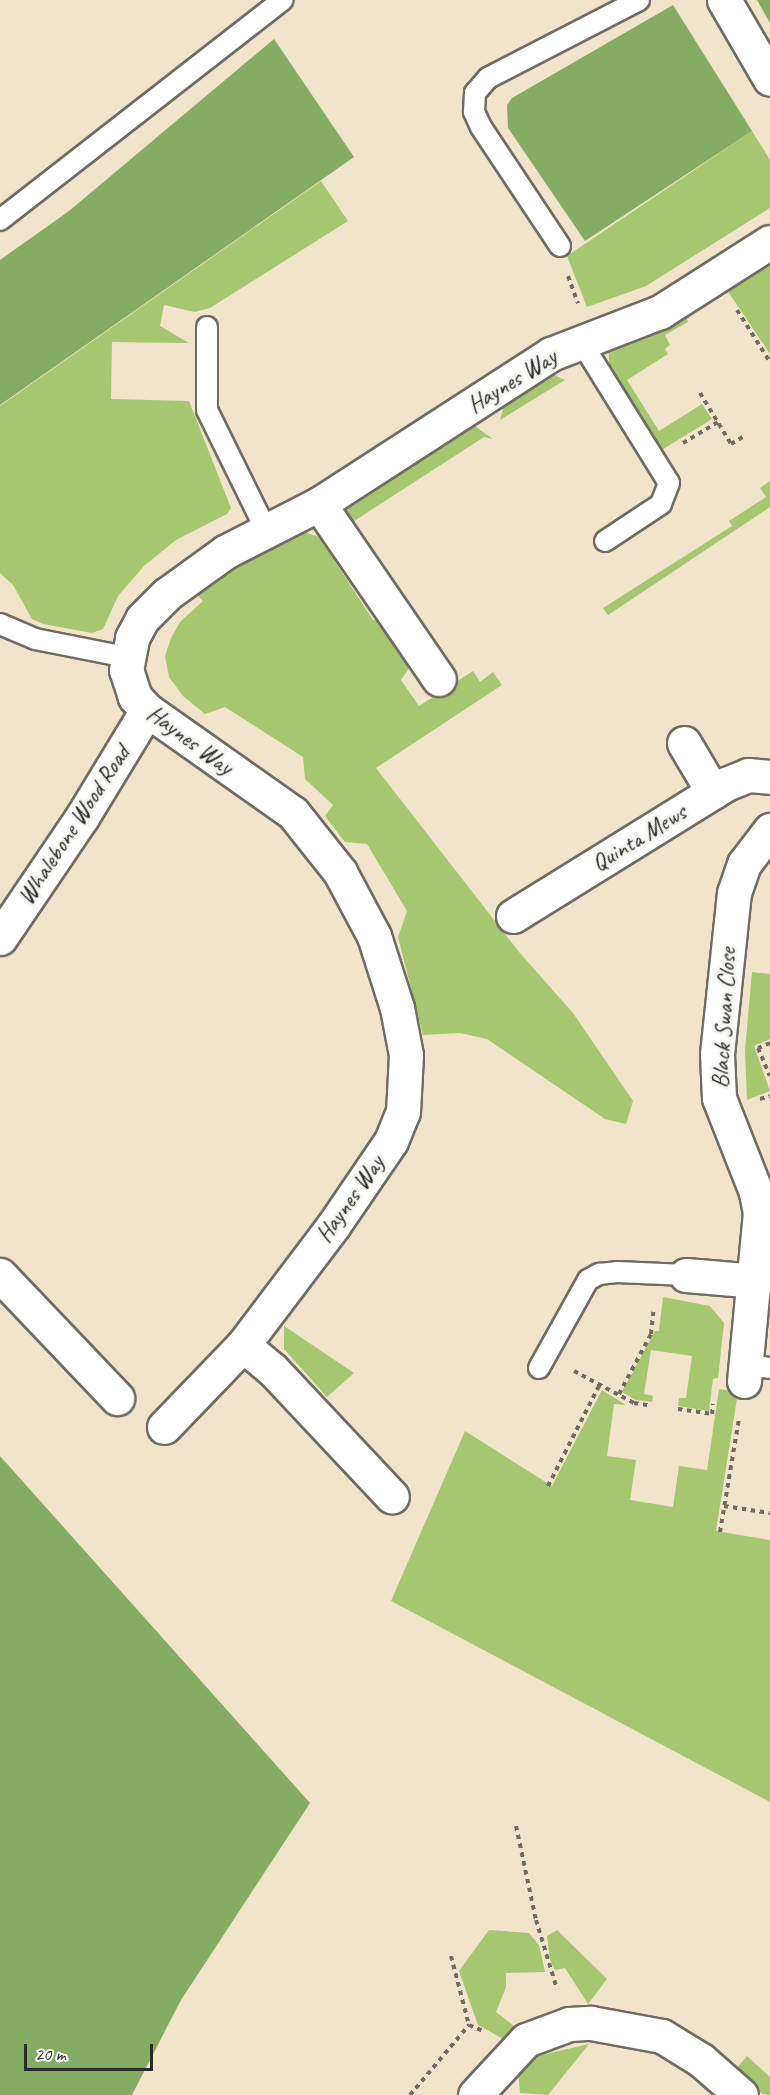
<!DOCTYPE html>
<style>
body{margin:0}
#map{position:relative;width:770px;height:2095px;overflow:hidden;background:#f1e4cb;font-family:Caveat,sans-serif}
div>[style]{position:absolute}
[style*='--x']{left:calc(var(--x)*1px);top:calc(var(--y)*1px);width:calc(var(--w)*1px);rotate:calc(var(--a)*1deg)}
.green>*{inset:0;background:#a5c770}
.forest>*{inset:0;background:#84ac62}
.path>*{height:4px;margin-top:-2px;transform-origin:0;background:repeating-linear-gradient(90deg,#706c63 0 4.5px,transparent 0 9px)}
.roads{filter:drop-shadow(2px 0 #706c63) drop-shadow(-2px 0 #706c63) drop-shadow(0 2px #706c63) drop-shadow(0 -2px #706c63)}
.service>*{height:20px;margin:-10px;padding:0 10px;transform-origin:10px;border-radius:10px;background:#fff}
.minor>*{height:33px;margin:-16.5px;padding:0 16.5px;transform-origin:16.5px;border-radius:16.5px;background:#fff}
span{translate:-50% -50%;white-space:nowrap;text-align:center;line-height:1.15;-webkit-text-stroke:6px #f6f6f2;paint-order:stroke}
.street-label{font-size:24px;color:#2b2b2b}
.scale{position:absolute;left:24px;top:2044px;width:129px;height:27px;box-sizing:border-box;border:3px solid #2b2b2b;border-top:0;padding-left:8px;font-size:18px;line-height:21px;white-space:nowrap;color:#2b2b2b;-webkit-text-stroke:4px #f6f6f2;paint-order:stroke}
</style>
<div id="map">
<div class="green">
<i style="clip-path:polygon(752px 131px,770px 160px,770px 208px,646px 286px,587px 307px,567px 256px)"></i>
<i style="clip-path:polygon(321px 181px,348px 221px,210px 308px,195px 312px,164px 305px,160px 326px,189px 343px,112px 342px,111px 399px,189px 401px,231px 508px,227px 514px,176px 540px,144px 566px,118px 596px,103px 629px,92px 633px,43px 624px,32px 619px,13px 585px,0 573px,0 406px)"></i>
<i style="clip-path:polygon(770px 265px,770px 354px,727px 290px)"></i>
<i style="clip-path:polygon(686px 316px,688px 322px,665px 335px,670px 345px,665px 349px,668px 354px,627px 380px,659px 431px,702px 404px,712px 419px,660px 451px,610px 371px,608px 348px)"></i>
<i style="clip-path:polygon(552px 374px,565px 380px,500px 420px,504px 406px)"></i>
<i style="clip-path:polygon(472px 424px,493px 439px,484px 437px,348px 525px,346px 507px)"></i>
<i style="clip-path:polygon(770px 481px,770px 507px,608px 615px,603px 608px,732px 526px,729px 521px,766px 497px,760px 488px)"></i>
<i style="clip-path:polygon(304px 532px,319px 537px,373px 620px,382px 619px,413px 662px,401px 680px,419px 706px,473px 671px,480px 682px,493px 672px,502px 685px,376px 768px,519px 952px,573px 1013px,633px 1101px,626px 1124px,605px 1119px,487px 1039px,460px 1033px,423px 1035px,398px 937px,407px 911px,367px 844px,345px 842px,325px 816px,333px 805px,305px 779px,303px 757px,225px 707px,205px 714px,183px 696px,169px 677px,165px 656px,171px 638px,180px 622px,203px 601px,196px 593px,246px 558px)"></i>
<i style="clip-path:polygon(752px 972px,770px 974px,770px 1039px,754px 1046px,770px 1091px,747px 1100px,745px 1050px)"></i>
<i style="clip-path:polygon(663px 1297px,710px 1306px,724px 1323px,718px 1378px,713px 1379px,709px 1411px,678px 1406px,679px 1398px,686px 1398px,692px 1356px,651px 1350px,644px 1394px,653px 1396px,652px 1402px,636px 1400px,622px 1392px,655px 1331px,659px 1331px)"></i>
<i style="clip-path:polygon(284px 1326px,354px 1373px,327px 1397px,284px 1349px)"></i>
<i style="clip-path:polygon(719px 1389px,738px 1392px,716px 1531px,770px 1540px,770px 1802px,391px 1601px,465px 1431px,552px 1486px,602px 1390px,626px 1405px,614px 1404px,607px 1456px,636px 1460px,630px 1500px,673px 1507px,679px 1466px,707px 1470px)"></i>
<i style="clip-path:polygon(489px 1930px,529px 1933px,539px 1945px,545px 1972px,506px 1973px,506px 1987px,496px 2012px,518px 2029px,505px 2040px,478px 2025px,459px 1971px)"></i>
<i style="clip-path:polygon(557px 1930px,607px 1979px,588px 2004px,565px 1968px,555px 1970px,550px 1960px,547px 1936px)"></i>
<i style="clip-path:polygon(589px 2044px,548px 2095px,520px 2093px,518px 2069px,533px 2057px)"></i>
<i style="clip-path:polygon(747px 2056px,770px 2077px,770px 2095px,762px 2094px,735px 2070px)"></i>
</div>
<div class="forest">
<i style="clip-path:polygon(757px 0,770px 0,770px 24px,770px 23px)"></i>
<i style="clip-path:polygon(673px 5px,752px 131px,585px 241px,508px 128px,507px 105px,512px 98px)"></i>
<i style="clip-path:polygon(274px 39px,354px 157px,0 405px,0 260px,69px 211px)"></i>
<i style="clip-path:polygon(0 1456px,310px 1803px,181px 2000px,132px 2095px,0 2095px)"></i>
</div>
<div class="path">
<i style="--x:568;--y:276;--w:29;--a:70"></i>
<i style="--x:737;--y:310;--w:62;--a:57.6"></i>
<i style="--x:700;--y:393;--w:60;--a:58.7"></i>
<i style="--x:731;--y:444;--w:17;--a:-31"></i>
<i style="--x:683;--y:443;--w:41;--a:-31"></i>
<i style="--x:770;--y:1043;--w:13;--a:157"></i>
<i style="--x:758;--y:1048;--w:30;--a:67"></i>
<i style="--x:760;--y:1099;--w:10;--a:-17"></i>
<i style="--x:574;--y:1371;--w:68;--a:28.1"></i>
<i style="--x:634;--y:1403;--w:18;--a:9"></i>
<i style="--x:619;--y:1394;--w:68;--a:-61.9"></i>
<i style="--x:651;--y:1334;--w:27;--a:-84"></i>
<i style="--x:678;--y:1409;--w:34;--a:8"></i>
<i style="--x:712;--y:1414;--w:10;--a:-84"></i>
<i style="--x:548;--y:1486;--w:114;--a:-63"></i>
<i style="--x:724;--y:1506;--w:47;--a:8.7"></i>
<i style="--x:720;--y:1532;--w:116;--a:-80.5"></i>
<i style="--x:516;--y:1826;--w:96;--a:78"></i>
<i style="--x:536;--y:1920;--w:72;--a:73.1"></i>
<i style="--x:451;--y:1956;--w:71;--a:75.4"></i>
<i style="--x:410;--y:2095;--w:92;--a:-49.9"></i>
<i style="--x:469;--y:2025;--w:15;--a:23"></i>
</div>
<div class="roads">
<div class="service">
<i style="--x:0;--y:220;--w:358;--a:-37.9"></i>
<i style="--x:560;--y:246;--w:143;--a:-123.6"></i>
<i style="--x:481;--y:127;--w:17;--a:-115"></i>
<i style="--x:474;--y:112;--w:19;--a:-87"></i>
<i style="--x:475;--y:93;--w:20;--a:-49"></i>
<i style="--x:488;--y:78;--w:170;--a:-27.3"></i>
<i style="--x:207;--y:327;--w:83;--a:90"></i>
<i style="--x:207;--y:410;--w:134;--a:63.8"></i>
<i style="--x:580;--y:340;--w:168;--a:58.1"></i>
<i style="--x:669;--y:483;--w:22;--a:111"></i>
<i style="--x:661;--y:504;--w:67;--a:146.5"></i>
<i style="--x:0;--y:624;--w:38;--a:23"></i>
<i style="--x:35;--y:639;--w:93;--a:11.2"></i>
<i style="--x:746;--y:1365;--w:24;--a:7"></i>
<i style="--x:539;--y:1368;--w:101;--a:-60.9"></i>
<i style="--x:588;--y:1280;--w:13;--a:-29"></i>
<i style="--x:599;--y:1274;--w:18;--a:-6"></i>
<i style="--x:617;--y:1272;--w:69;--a:2.5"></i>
</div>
<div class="minor">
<i style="--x:724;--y:0;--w:91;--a:59.8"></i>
<i style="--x:319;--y:504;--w:212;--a:55.6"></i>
<i style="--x:684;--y:743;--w:57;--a:59.4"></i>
<i style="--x:513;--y:916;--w:251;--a:-31.8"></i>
<i style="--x:726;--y:784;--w:24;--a:-22"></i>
<i style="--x:748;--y:775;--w:22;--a:5"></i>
<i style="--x:0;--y:938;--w:146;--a:-55.9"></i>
<i style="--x:82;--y:817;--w:125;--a:-58.7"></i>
<i style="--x:0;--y:1275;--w:170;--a:46.4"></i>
<i style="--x:686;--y:1275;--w:71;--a:4.8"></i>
<i style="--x:243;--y:1345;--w:38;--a:40"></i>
<i style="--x:272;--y:1369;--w:175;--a:46.8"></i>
<i style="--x:744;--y:1381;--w:169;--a:-84.6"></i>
<i style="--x:760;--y:1213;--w:21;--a:-101"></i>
<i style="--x:756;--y:1192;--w:101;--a:-111.5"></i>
<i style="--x:719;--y:1098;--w:44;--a:-92.6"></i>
<i style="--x:717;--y:1054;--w:162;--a:-84"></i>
<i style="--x:734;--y:893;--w:31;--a:-71"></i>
<i style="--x:744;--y:864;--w:43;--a:-52.6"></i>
<i style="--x:164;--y:1427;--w:114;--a:-46.1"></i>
<i style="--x:243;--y:1345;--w:149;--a:-52.9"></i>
<i style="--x:333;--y:1226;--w:103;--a:-55.7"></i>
<i style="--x:391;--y:1141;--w:31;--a:-68"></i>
<i style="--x:403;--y:1112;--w:57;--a:-87"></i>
<i style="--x:406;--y:1055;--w:48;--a:-100.8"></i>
<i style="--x:397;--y:1008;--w:76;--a:-107.7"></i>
<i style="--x:374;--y:936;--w:72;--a:-118"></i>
<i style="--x:340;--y:872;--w:75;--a:-128.5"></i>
<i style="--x:293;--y:813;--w:179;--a:-144.8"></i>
<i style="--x:147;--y:710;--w:18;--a:-133"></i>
<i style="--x:135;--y:697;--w:28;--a:-108"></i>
<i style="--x:126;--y:670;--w:33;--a:-79"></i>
<i style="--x:132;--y:638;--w:21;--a:-62"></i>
<i style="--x:142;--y:619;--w:35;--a:-45"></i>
<i style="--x:167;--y:594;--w:72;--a:-35.9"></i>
<i style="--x:225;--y:552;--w:106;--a:-27.1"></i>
<i style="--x:319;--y:504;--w:276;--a:-32.9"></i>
<i style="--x:551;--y:354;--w:117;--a:-21.1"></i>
<i style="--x:660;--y:312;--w:130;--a:-32.5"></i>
<i style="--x:475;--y:2095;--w:75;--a:-47.2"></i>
<i style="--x:526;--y:2040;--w:46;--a:-20.4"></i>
<i style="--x:569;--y:2024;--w:22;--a:-3"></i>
<i style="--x:591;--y:2023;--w:72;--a:10.4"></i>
<i style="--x:662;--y:2036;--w:46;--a:31.6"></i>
<i style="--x:701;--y:2060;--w:53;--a:41.2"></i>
</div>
</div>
<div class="street-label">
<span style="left:512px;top:381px;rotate:-32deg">Haynes Way</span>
<span style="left:190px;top:740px;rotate:36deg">Haynes Way</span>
<span style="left:74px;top:825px;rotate:-57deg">Whalebone Wood Road</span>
<span style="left:639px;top:838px;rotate:-32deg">Quinta Mews</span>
<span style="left:724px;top:1018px;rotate:-87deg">Black Swan Close</span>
<span style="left:350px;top:1199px;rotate:-55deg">Haynes Way</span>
</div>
<div class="scale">20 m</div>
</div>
